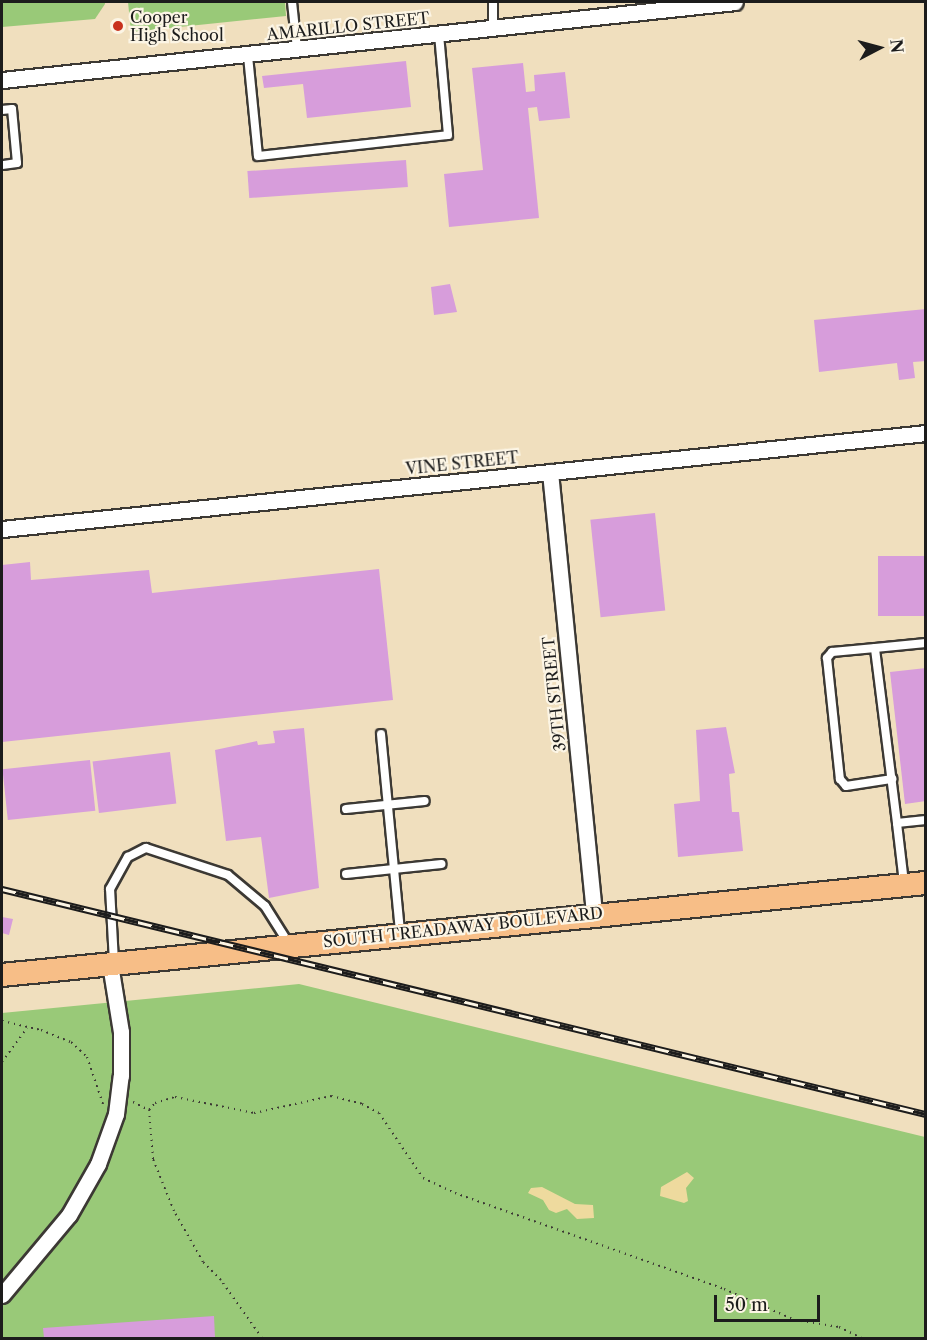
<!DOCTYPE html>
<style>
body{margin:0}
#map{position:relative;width:927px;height:1340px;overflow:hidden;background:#f0dfbe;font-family:"Libre Caslon Text",serif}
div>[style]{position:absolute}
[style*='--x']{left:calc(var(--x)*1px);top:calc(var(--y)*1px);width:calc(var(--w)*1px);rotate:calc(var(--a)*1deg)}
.green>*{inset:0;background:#99c978}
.sand>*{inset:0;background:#eeda9e}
.building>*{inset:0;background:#d79ddb;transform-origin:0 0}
.path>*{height:2px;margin-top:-1px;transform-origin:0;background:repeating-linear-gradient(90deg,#3c3934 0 1.5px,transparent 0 6px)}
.roads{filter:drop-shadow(2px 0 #3c3934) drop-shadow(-2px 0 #3c3934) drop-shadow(0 2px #3c3934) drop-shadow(0 -2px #3c3934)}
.lane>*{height:8px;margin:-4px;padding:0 4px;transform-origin:4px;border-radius:4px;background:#fff}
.street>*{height:15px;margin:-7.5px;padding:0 7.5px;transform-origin:7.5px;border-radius:7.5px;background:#fff}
.primary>*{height:22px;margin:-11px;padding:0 11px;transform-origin:11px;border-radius:11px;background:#f7be87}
.rail>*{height:7px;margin-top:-3.5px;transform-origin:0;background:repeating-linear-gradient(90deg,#fcf5e5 0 14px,#1c1c1c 0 28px);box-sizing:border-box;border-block:2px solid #1c1c1c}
.dots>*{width:16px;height:16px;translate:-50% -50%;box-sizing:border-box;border:3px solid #fcf5e5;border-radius:50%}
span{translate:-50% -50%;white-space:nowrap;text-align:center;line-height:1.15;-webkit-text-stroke:4.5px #fcf5e5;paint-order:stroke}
.poi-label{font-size:16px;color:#1c1c1c}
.left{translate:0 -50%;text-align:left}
.street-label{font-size:16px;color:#1c1c1c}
.frame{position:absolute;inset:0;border:3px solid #1c1c1c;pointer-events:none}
.north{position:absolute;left:849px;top:18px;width:60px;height:60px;-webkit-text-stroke:4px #fcf5e5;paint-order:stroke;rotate:84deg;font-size:16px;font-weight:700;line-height:24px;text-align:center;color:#1c1c1c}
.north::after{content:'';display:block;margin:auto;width:21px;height:27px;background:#1c1c1c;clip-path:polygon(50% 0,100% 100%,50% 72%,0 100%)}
.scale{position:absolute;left:714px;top:1295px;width:106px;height:27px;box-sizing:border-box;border:3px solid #1c1c1c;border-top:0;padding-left:8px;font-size:18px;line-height:21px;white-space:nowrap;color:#1c1c1c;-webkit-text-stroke:4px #fcf5e5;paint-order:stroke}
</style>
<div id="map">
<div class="green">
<i style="clip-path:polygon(2px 2px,105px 2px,105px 4px,95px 19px,2px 27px)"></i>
<i style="clip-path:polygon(128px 2px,285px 2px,286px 16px,131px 32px)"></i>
<i style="clip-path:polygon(299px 984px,925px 1137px,925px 1338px,2px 1338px,2px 1013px)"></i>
</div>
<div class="sand">
<i style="clip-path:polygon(687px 1172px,694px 1178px,686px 1188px,688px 1201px,684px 1203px,660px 1196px,661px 1187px)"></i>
<i style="clip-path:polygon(542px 1187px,575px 1204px,593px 1205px,594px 1218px,577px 1219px,567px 1209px,556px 1213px,549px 1210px,543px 1200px,528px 1193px,531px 1188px)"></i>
</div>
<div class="building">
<i style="clip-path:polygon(406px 61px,411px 107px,307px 118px,303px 84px,264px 88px,262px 76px)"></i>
<i style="clip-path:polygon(523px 63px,526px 92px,535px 91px,534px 75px,565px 72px,570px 118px,539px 121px,537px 107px,528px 108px,539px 218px,449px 227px,444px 174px,483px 170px,472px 68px)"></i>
<i style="left:406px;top:160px;width:27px;height:159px;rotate:86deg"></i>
<i style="clip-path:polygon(450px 284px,457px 312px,434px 315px,431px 287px)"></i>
<i style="clip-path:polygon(926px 309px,926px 361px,913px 362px,915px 378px,899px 380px,897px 363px,819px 372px,814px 320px)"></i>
<i style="left:655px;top:513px;width:98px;height:65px;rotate:84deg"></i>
<i style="left:926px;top:556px;width:60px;height:48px;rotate:90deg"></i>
<i style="clip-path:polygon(30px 562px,31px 580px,149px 570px,152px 593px,379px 569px,393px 700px,2px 742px,2px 565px)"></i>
<i style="clip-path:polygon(926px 668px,926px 801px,905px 804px,890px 672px)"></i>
<i style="clip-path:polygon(726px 727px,735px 773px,729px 774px,732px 812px,739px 812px,743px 851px,678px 857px,674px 804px,700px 801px,696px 730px)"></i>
<i style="clip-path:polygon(304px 728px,319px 888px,269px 898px,261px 837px,226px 841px,215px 750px,257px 741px,258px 745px,275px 743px,273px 731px)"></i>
<i style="left:170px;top:752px;width:52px;height:78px;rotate:83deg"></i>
<i style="left:90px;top:760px;width:51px;height:88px;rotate:84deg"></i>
<i style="clip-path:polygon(2px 917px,13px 919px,9px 935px,2px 933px)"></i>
<i style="clip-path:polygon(214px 1316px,215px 1338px,44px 1338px,43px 1328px)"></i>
</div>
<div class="path">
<i style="--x:2;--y:1021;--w:40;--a:13"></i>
<i style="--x:41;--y:1030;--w:32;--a:22"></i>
<i style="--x:71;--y:1042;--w:22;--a:43"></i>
<i style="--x:87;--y:1057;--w:50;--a:71.2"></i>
<i style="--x:2;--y:1062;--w:42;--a:-53.7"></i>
<i style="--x:133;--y:1102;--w:18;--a:27"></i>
<i style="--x:262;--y:1338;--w:71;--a:-125.3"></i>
<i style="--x:221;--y:1280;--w:25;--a:-135"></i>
<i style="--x:203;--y:1262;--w:59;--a:-119.6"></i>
<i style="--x:174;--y:1211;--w:56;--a:-112"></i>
<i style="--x:153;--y:1159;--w:49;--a:-94.7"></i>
<i style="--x:149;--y:1110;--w:9;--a:-49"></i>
<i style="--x:155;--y:1103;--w:21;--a:-17"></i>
<i style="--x:175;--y:1097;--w:81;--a:11.4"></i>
<i style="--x:254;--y:1113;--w:79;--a:-12.4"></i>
<i style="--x:331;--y:1096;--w:32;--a:14"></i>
<i style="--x:362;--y:1104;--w:19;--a:28"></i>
<i style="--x:379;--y:1113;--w:78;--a:55.9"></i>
<i style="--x:423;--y:1178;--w:35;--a:25"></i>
<i style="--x:455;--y:1193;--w:286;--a:19.6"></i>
<i style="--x:724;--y:1289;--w:77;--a:23.6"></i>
<i style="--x:795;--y:1320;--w:45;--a:9"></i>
<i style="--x:839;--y:1327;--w:25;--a:26"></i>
</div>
<div class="roads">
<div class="lane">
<i style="--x:292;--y:2;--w:47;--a:83.9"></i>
<i style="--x:493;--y:28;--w:26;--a:-90"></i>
<i style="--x:248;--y:56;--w:100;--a:84.3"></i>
<i style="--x:258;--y:156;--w:191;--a:-6.3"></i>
<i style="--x:448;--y:135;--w:101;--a:-95.1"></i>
<i style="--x:2;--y:110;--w:10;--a:-6"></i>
<i style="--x:12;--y:109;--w:54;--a:84.7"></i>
<i style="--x:17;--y:163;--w:15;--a:172"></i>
<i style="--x:875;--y:648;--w:43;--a:174.7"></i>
<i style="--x:832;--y:652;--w:8;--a:130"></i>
<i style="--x:827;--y:658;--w:122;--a:83.9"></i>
<i style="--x:840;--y:779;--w:9;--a:49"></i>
<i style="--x:846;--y:786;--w:47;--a:-8.7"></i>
<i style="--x:381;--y:734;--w:199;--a:84.5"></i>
<i style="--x:346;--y:809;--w:79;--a:-5.8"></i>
<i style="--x:897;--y:823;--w:176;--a:-97.2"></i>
<i style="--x:875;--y:648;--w:51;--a:-5.6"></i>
<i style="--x:346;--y:874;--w:96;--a:-6"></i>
<i style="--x:904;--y:883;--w:60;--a:-96.7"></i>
<i style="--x:897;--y:823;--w:29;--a:-6"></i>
<i style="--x:114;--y:962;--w:73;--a:-93.1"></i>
<i style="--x:110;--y:889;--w:37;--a:-61"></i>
<i style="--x:128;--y:857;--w:20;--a:-27"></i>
<i style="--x:146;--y:848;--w:86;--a:18.2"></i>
<i style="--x:228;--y:875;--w:48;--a:40"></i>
<i style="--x:265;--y:906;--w:45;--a:57.7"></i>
</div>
<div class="street">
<i style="--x:2;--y:80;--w:737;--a:-6.07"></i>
<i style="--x:550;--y:472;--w:443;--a:84.3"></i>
<i style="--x:2;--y:529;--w:929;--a:-5.93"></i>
<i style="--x:2;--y:1295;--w:104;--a:-50.1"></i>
<i style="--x:69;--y:1215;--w:59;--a:-60.4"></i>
<i style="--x:98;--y:1164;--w:53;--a:-70.2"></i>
<i style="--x:116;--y:1114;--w:38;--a:-83"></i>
<i style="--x:121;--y:1076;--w:44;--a:-90"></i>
<i style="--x:121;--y:1032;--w:69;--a:-99.2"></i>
</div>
<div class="primary">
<i style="--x:2;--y:975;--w:929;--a:-5.69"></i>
</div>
</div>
<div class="rail">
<i style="--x:2;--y:889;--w:951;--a:13.69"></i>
</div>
<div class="dots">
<i style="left:118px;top:26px;background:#c8321e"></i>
</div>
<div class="poi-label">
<span class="left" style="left:130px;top:26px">Cooper<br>High School</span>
</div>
<div class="street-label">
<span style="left:348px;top:26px;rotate:-6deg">AMARILLO STREET</span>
<span style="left:462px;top:463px;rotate:-6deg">VINE STREET</span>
<span style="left:554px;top:694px;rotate:-96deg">39TH STREET</span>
<span style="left:463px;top:927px;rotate:-6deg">SOUTH TREADAWAY BOULEVARD</span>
</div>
<div class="frame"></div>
<div class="north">N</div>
<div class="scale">50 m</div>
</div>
